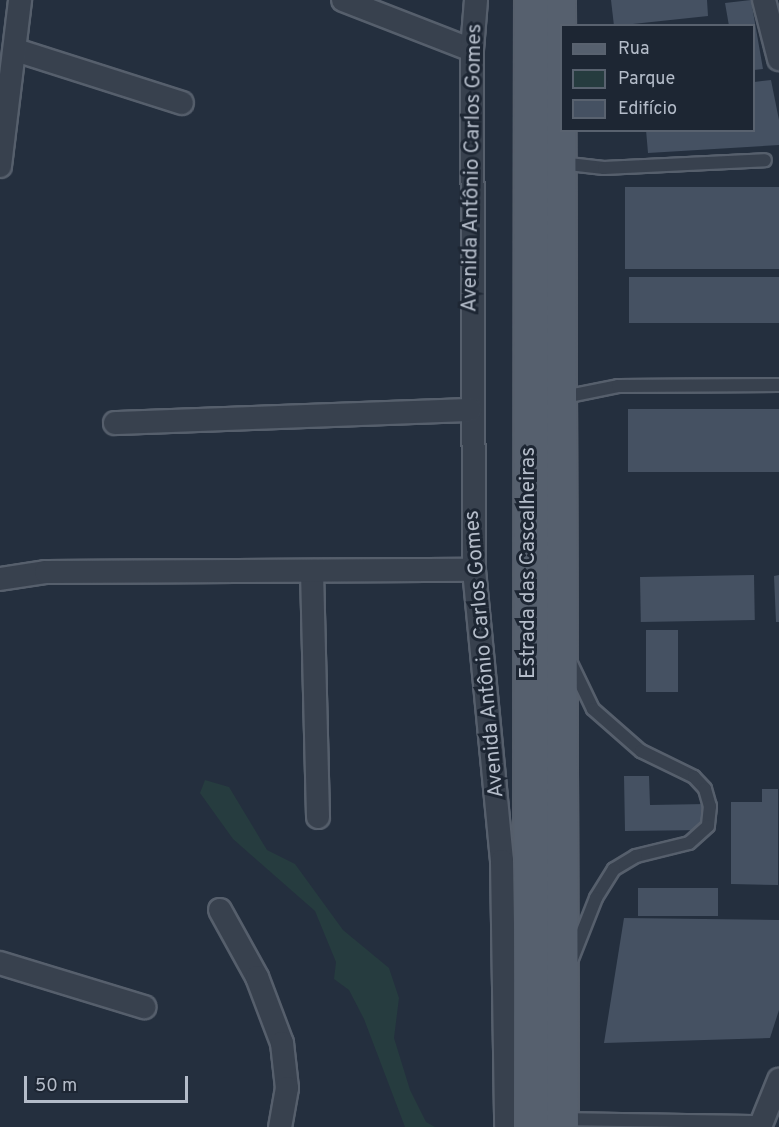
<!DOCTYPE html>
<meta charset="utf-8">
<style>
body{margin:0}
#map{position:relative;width:779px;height:1127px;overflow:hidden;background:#242f3e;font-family:Overpass,sans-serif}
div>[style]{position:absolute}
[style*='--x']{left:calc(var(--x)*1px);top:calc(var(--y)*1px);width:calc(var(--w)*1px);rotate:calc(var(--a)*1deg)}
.green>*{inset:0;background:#263c3f}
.building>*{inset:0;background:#455162;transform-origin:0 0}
.roads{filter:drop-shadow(2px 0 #565f6c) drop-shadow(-2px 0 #565f6c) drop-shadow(0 2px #565f6c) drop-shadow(0 -2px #565f6c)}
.lane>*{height:12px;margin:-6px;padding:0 6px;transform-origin:6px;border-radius:6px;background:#38414e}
.street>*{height:22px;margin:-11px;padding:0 11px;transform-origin:11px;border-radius:11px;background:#38414e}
.primary>*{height:33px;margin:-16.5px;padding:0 16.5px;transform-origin:16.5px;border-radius:16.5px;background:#56606e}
span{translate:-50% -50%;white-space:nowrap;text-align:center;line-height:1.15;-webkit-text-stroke:6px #1d2633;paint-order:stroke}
.street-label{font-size:21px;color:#b4bcc9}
.legend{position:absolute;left:560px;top:24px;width:195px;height:108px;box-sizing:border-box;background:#1d2633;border:2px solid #59626f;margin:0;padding:8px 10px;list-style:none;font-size:18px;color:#b4bcc9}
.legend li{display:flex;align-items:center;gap:12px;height:30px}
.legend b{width:30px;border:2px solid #59626f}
.scale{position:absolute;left:24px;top:1076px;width:164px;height:27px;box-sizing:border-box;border:3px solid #b4bcc9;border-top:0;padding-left:8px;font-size:18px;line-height:21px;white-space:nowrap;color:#b4bcc9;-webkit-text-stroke:4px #1d2633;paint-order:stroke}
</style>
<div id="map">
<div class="green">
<i style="clip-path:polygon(205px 780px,229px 787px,267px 850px,295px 864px,343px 930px,389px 968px,399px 998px,394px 1038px,410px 1090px,426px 1122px,435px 1127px,405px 1127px,364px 1019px,349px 990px,334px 979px,336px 962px,315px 911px,233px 839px,200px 793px)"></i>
</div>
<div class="building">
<i style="clip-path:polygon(611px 0,707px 0,708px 16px,614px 26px)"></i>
<i style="clip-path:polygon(751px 0,763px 69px,754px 70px,754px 26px,729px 26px,725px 3px)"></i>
<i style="clip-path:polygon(771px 80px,779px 120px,779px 145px,648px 153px,646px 130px,754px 130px,754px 82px)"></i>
<i style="left:779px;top:187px;width:82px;height:154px;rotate:90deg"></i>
<i style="left:779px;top:277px;width:46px;height:150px;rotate:90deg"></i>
<i style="left:779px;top:409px;width:63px;height:151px;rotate:90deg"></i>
<i style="left:754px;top:575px;width:45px;height:114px;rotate:89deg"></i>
<i style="clip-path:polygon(779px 575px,779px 622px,776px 622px,774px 576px)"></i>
<i style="left:646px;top:630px;width:32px;height:62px"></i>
<i style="clip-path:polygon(624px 776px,649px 776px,650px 805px,706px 804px,706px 830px,625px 831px)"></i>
<i style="clip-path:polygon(762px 789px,778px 789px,778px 885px,731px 884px,731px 802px,762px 802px)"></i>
<i style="left:638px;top:888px;width:80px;height:28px"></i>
<i style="clip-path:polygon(624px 918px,779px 920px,779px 1010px,770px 1038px,604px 1043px)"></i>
</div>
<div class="roads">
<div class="lane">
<i style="--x:560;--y:163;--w:44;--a:6.5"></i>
<i style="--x:604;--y:168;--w:161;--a:-2.8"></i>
<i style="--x:559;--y:398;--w:60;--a:-11.5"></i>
<i style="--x:618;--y:386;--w:161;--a:-0.4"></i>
<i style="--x:569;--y:659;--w:55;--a:64.4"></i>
<i style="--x:593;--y:709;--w:64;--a:41.2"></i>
<i style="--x:641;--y:751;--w:59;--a:26.1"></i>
<i style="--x:694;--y:777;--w:16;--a:47"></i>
<i style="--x:705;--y:789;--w:18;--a:74"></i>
<i style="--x:710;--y:806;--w:20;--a:96"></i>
<i style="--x:708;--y:826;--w:25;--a:138"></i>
<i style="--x:689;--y:843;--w:55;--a:166.2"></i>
<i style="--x:636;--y:856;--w:26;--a:149"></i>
<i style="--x:614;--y:869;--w:34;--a:122"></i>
<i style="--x:596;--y:898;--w:66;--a:111.5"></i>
<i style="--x:562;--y:1119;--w:200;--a:0.9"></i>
</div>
<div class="street">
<i style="--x:343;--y:0;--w:138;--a:21.2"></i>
<i style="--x:476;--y:0;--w:50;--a:94.6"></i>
<i style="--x:472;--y:50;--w:520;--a:89.78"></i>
<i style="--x:474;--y:570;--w:292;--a:84.5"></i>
<i style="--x:502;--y:861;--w:266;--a:89.1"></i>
<i style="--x:764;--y:0;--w:61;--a:75.7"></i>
<i style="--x:16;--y:50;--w:174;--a:17.7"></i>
<i style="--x:0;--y:166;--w:167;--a:-83.1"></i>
<i style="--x:115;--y:423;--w:356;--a:-2.1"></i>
<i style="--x:312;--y:571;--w:246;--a:88.6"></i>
<i style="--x:0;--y:579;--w:47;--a:-8.7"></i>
<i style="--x:46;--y:572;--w:428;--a:-0.3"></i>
<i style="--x:220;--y:910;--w:77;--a:61.1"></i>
<i style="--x:257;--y:977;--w:71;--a:69.3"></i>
<i style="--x:282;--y:1043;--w:45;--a:83.7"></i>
<i style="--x:287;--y:1088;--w:40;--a:100"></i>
<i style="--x:0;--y:963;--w:151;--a:17"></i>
<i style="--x:760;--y:1127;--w:51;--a:-68"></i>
</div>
<div class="primary">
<i style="--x:558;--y:0;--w:1127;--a:89.85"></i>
<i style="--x:530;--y:1127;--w:1127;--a:-89.95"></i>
</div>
</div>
<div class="street-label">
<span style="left:473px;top:168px;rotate:-89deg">Avenida Antônio Carlos Gomes</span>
<span style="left:529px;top:563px;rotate:-90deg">Estrada das Cascalheiras</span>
<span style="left:485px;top:654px;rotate:-95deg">Avenida Antônio Carlos Gomes</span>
</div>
<ul class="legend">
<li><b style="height:8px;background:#56606e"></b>Rua</li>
<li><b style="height:16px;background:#263c3f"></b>Parque</li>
<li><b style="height:16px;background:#455162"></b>Edifício</li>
</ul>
<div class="scale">50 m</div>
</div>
